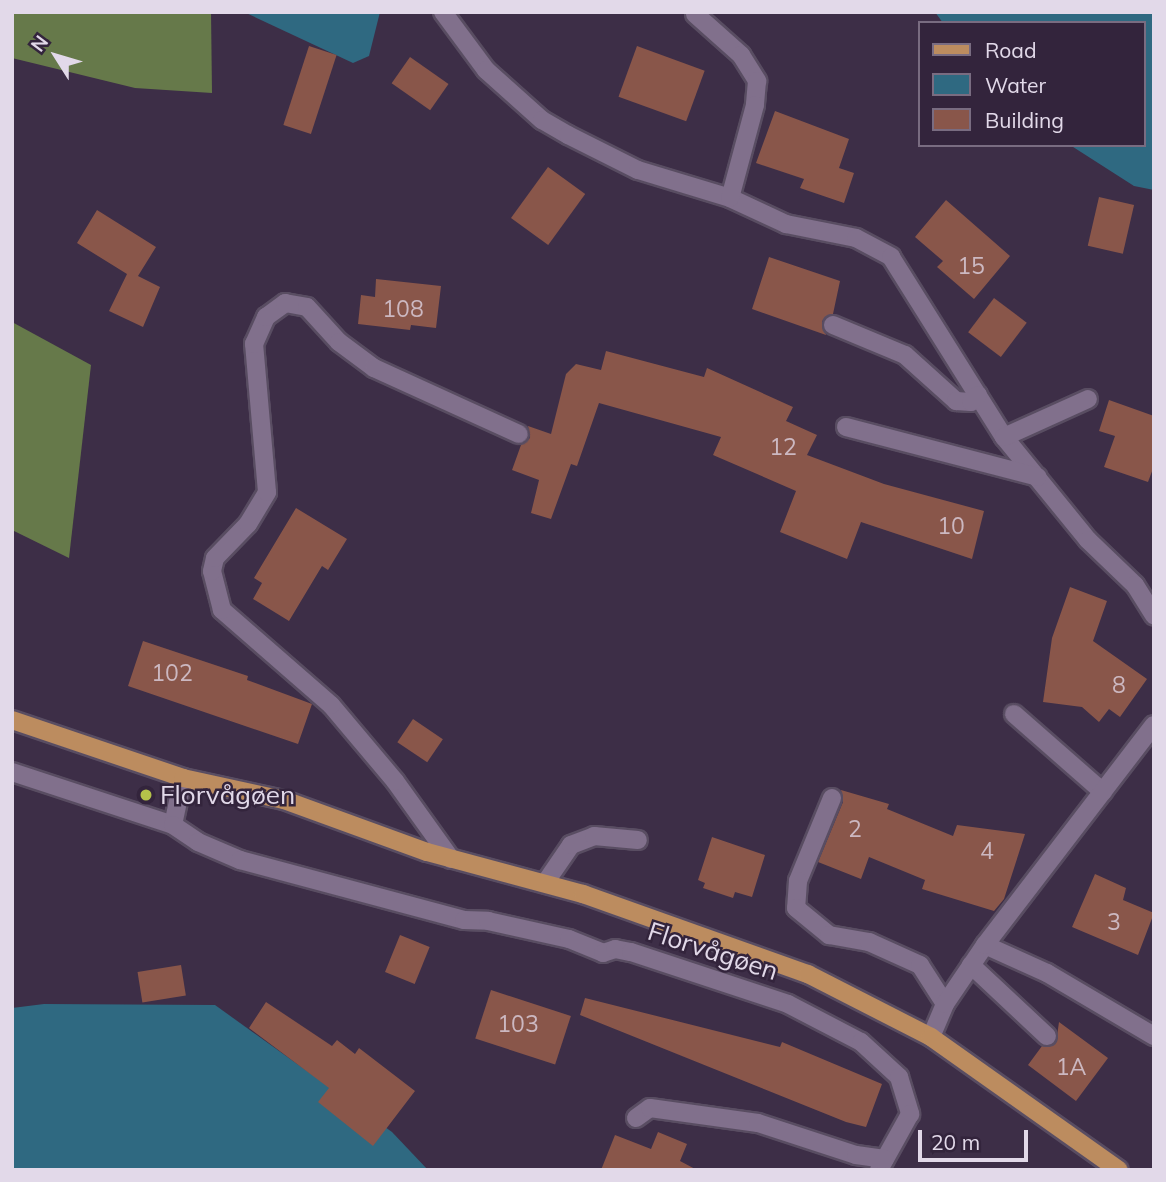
<!DOCTYPE html>
<meta charset="utf-8">
<style>
body{margin:0}
#map{position:relative;width:1166px;height:1182px;overflow:hidden;background:#3d2e47;font-family:Mulish,sans-serif}
div>[style]{position:absolute}
[style*='--x']{left:calc(var(--x)*1px);top:calc(var(--y)*1px);width:calc(var(--w)*1px);rotate:calc(var(--a)*1deg)}
.forest>*{inset:0;background:#66794a}
.water>*{inset:0;background:#2f6981}
.building>*{inset:0;background:#89564a;transform-origin:0 0}
.roads{filter:drop-shadow(2px 0 #594d62) drop-shadow(-2px 0 #594d62) drop-shadow(0 2px #594d62) drop-shadow(0 -2px #594d62)}
.minor>*{height:18px;margin:-9px;padding:0 9px;transform-origin:9px;border-radius:9px;background:#81708c}
.major>*{height:18px;margin:-9px;padding:0 9px;transform-origin:9px;border-radius:9px;background:#bc8c5f}
.dots>*{width:19px;height:19px;translate:-50% -50%;box-sizing:border-box;border:4px solid #33243c;border-radius:50%}
span{translate:-50% -50%;white-space:nowrap;text-align:center;line-height:1.15;-webkit-text-stroke:5px #33243c;paint-order:stroke}
.number-label{font-size:23px;color:#ccb8c1}
.number-label span{-webkit-text-stroke-width:0}
.poi-label{font-size:26px;color:#e2d9e9}
.left{translate:0 -50%;text-align:left}
.street-label{font-size:26px;color:#e2d9e9}
.frame{position:absolute;inset:0;border:14px solid #e2d9e9;pointer-events:none}
.legend{position:absolute;left:918px;top:21px;width:228px;height:126px;box-sizing:border-box;background:#33243c;border:2px solid #796c81;margin:0;padding:9px 12px;list-style:none;font-size:21px;color:#e2d9e9}
.legend li{display:flex;align-items:center;gap:14px;height:35px}
.legend b{width:35px;border:2px solid #796c81}
.north{position:absolute;left:21px;top:21px;width:70px;height:70px;-webkit-text-stroke:5px #33243c;paint-order:stroke;rotate:307deg;font-size:19px;font-weight:700;line-height:28px;text-align:center;color:#e2d9e9}
.north::after{content:'';display:block;margin:auto;width:24px;height:32px;background:#e2d9e9;clip-path:polygon(50% 0,100% 100%,50% 72%,0 100%)}
.scale{position:absolute;left:918px;top:1130px;width:110px;height:32px;box-sizing:border-box;border:4px solid #e2d9e9;border-top:0;padding-left:9px;font-size:21px;line-height:24px;white-space:nowrap;color:#e2d9e9;-webkit-text-stroke:5px #33243c;paint-order:stroke}
</style>
<div id="map">
<div class="forest">
<i style="clip-path:polygon(12px 12px,211px 12px,212px 93px,135px 88px,12px 58px)"></i>
<i style="clip-path:polygon(12px 322px,91px 365px,69px 558px,12px 530px)"></i>
</div>
<div class="water">
<i style="clip-path:polygon(244px 12px,380px 12px,369px 56px,353px 63px)"></i>
<i style="clip-path:polygon(935px 12px,1154px 12px,1154px 190px,1134px 186px,1070px 145px,1143px 145px,1143px 23px,943px 23px)"></i>
<i style="clip-path:polygon(44px 1004px,215px 1005px,392px 1132px,428px 1170px,12px 1170px,12px 1008px)"></i>
</div>
<div class="building">
<i style="left:309px;top:46px;width:29px;height:83px;rotate:18deg"></i>
<i style="left:637px;top:46px;width:72px;height:54px;rotate:20deg"></i>
<i style="left:410px;top:57px;width:47px;height:32px;rotate:35deg"></i>
<i style="clip-path:polygon(775px 111px,849px 139px,839px 168px,854px 173px,844px 203px,800px 188px,804px 179px,756px 163px)"></i>
<i style="left:548px;top:167px;width:46px;height:63px;rotate:36deg"></i>
<i style="left:1099px;top:197px;width:36px;height:50px;rotate:13deg"></i>
<i style="clip-path:polygon(946px 200px,1010px 256px,974px 299px,937px 267px,943px 261px,915px 237px)"></i>
<i style="clip-path:polygon(97px 210px,156px 247px,138px 276px,160px 287px,143px 327px,109px 311px,127px 274px,77px 243px)"></i>
<i style="clip-path:polygon(769px 257px,840px 281px,833px 314px,822px 321px,826px 335px,752px 309px)"></i>
<i style="clip-path:polygon(376px 279px,441px 286px,436px 328px,411px 325px,410px 330px,358px 324px,361px 295px,375px 297px)"></i>
<i style="left:994px;top:298px;width:41px;height:43px;rotate:37deg"></i>
<i style="clip-path:polygon(606px 351px,704px 377px,707px 368px,793px 407px,786px 421px,817px 435px,807px 455px,884px 484px,984px 511px,972px 559px,861px 522px,847px 559px,780px 532px,796px 491px,713px 455px,721px 437px,599px 403px,577px 466px,571px 464px,551px 519px,531px 513px,539px 480px,512px 470px,521px 445px,530px 438px,528px 426px,551px 434px,566px 374px,576px 364px,601px 370px)"></i>
<i style="clip-path:polygon(1109px 400px,1154px 416px,1154px 466px,1148px 482px,1104px 467px,1115px 436px,1099px 431px)"></i>
<i style="clip-path:polygon(296px 508px,347px 539px,328px 570px,322px 566px,289px 621px,253px 599px,262px 583px,254px 578px)"></i>
<i style="clip-path:polygon(1070px 587px,1107px 601px,1093px 641px,1147px 679px,1120px 717px,1109px 709px,1099px 722px,1082px 707px,1043px 702px,1052px 638px)"></i>
<i style="clip-path:polygon(143px 641px,248px 676px,247px 680px,312px 704px,298px 744px,128px 686px)"></i>
<i style="left:413px;top:719px;width:36px;height:28px;rotate:34deg"></i>
<i style="clip-path:polygon(841px 790px,889px 804px,887px 809px,953px 836px,957px 825px,1025px 834px,1004px 899px,994px 911px,922px 889px,925px 880px,869px 857px,861px 879px,818px 862px,843px 802px)"></i>
<i style="clip-path:polygon(712px 837px,765px 855px,752px 897px,735px 892px,733px 898px,703px 888px,705px 883px,698px 880px)"></i>
<i style="clip-path:polygon(1095px 874px,1126px 888px,1123px 900px,1154px 913px,1138px 955px,1072px 927px)"></i>
<i style="left:400px;top:935px;width:32px;height:40px;rotate:22deg"></i>
<i style="left:181px;top:965px;width:31px;height:44px;rotate:81deg"></i>
<i style="left:491px;top:990px;width:84px;height:51px;rotate:18deg"></i>
<i style="clip-path:polygon(585px 998px,780px 1047px,782px 1042px,882px 1084px,866px 1127px,846px 1122px,580px 1015px)"></i>
<i style="clip-path:polygon(266px 1002px,332px 1046px,337px 1040px,355px 1054px,359px 1048px,415px 1091px,373px 1146px,318px 1102px,329px 1088px,249px 1028px)"></i>
<i style="clip-path:polygon(1059px 1022px,1108px 1058px,1076px 1101px,1028px 1065px,1042px 1046px,1056px 1043px)"></i>
<i style="clip-path:polygon(658px 1132px,687px 1144px,680px 1161px,697px 1170px,601px 1170px,615px 1135px,651px 1149px)"></i>
</div>
<div class="roads">
<div class="minor">
<i style="--x:443;--y:12;--w:72;--a:53.4"></i>
<i style="--x:486;--y:70;--w:75;--a:41.8"></i>
<i style="--x:542;--y:120;--w:30;--a:30"></i>
<i style="--x:568;--y:135;--w:78;--a:26.6"></i>
<i style="--x:638;--y:170;--w:96;--a:16.9"></i>
<i style="--x:730;--y:198;--w:62;--a:24.9"></i>
<i style="--x:786;--y:224;--w:71;--a:11.3"></i>
<i style="--x:856;--y:238;--w:40;--a:28"></i>
<i style="--x:891;--y:257;--w:213;--a:57.9"></i>
<i style="--x:1004;--y:437;--w:133;--a:50.8"></i>
<i style="--x:1088;--y:540;--w:65;--a:43.8"></i>
<i style="--x:1135;--y:585;--w:36;--a:58"></i>
<i style="--x:695;--y:14;--w:62;--a:41.7"></i>
<i style="--x:741;--y:55;--w:31;--a:58"></i>
<i style="--x:757;--y:81;--w:24;--a:95"></i>
<i style="--x:755;--y:105;--w:96;--a:105"></i>
<i style="--x:833;--y:325;--w:78;--a:22.6"></i>
<i style="--x:905;--y:355;--w:69;--a:42"></i>
<i style="--x:956;--y:401;--w:15;--a:4"></i>
<i style="--x:971;--y:402;--w:10;--a:-45"></i>
<i style="--x:846;--y:427;--w:198;--a:14.6"></i>
<i style="--x:1004;--y:437;--w:92;--a:-24.3"></i>
<i style="--x:1014;--y:714;--w:118;--a:41.2"></i>
<i style="--x:12;--y:772;--w:169;--a:18.2"></i>
<i style="--x:183;--y:778;--w:48;--a:102"></i>
<i style="--x:173;--y:825;--w:30;--a:34"></i>
<i style="--x:198;--y:842;--w:46;--a:23.2"></i>
<i style="--x:240;--y:860;--w:232;--a:15"></i>
<i style="--x:464;--y:920;--w:24;--a:2"></i>
<i style="--x:488;--y:921;--w:83;--a:12.5"></i>
<i style="--x:569;--y:939;--w:37;--a:22"></i>
<i style="--x:603;--y:953;--w:13;--a:-18"></i>
<i style="--x:615;--y:949;--w:16;--a:11"></i>
<i style="--x:631;--y:952;--w:165;--a:18.3"></i>
<i style="--x:788;--y:1004;--w:82;--a:27.5"></i>
<i style="--x:861;--y:1042;--w:52;--a:42.6"></i>
<i style="--x:899;--y:1077;--w:39;--a:73"></i>
<i style="--x:910;--y:1114;--w:64;--a:119"></i>
<i style="--x:832;--y:798;--w:90;--a:112.3"></i>
<i style="--x:798;--y:881;--w:27;--a:94"></i>
<i style="--x:796;--y:908;--w:43;--a:39.3"></i>
<i style="--x:829;--y:935;--w:41;--a:9.9"></i>
<i style="--x:869;--y:942;--w:56;--a:24.3"></i>
<i style="--x:920;--y:965;--w:46;--a:57.3"></i>
<i style="--x:451;--y:859;--w:96;--a:-125.7"></i>
<i style="--x:395;--y:781;--w:99;--a:-130.1"></i>
<i style="--x:331;--y:705;--w:145;--a:-138.9"></i>
<i style="--x:222;--y:610;--w:40;--a:-104.4"></i>
<i style="--x:212;--y:571;--w:13;--a:-77"></i>
<i style="--x:215;--y:558;--w:47;--a:-45.9"></i>
<i style="--x:248;--y:524;--w:37;--a:-59"></i>
<i style="--x:267;--y:492;--w:149;--a:-95"></i>
<i style="--x:254;--y:344;--w:30;--a:-66"></i>
<i style="--x:266;--y:317;--w:24;--a:-36"></i>
<i style="--x:285;--y:303;--w:22;--a:10"></i>
<i style="--x:307;--y:307;--w:47;--a:47.6"></i>
<i style="--x:339;--y:342;--w:44;--a:36.6"></i>
<i style="--x:374;--y:368;--w:159;--a:24.5"></i>
<i style="--x:545;--y:883;--w:46;--a:-55.6"></i>
<i style="--x:571;--y:845;--w:25;--a:-21"></i>
<i style="--x:594;--y:836;--w:44;--a:5.2"></i>
<i style="--x:985;--y:945;--w:68;--a:24.3"></i>
<i style="--x:1047;--y:973;--w:124;--a:30.5"></i>
<i style="--x:971;--y:965;--w:104;--a:43.1"></i>
<i style="--x:931;--y:1037;--w:36;--a:-67"></i>
<i style="--x:945;--y:1004;--w:71;--a:-55.9"></i>
<i style="--x:985;--y:945;--w:277;--a:-52.5"></i>
<i style="--x:636;--y:1118;--w:17;--a:-36"></i>
<i style="--x:650;--y:1108;--w:109;--a:7.9"></i>
<i style="--x:758;--y:1123;--w:103;--a:18.1"></i>
<i style="--x:856;--y:1155;--w:29;--a:8"></i>
</div>
<div class="major">
<i style="--x:12;--y:720;--w:181;--a:18.7"></i>
<i style="--x:183;--y:778;--w:103;--a:12.3"></i>
<i style="--x:284;--y:800;--w:152;--a:20"></i>
<i style="--x:427;--y:852;--w:162;--a:15.1"></i>
<i style="--x:583;--y:894;--w:239;--a:19.6"></i>
<i style="--x:808;--y:974;--w:138;--a:27.1"></i>
<i style="--x:931;--y:1037;--w:230;--a:35.3"></i>
</div>
</div>
<div class="dots">
<i style="left:146px;top:795px;background:#b4c24a"></i>
</div>
<div class="number-label">
<span style="left:971px;top:266px">15</span>
<span style="left:403px;top:309px">108</span>
<span style="left:783px;top:447px">12</span>
<span style="left:951px;top:526px">10</span>
<span style="left:172px;top:673px">102</span>
<span style="left:1119px;top:685px">8</span>
<span style="left:855px;top:829px">2</span>
<span style="left:987px;top:851px">4</span>
<span style="left:1114px;top:922px">3</span>
<span style="left:518px;top:1024px">103</span>
<span style="left:1071px;top:1067px">1A</span>
</div>
<div class="poi-label">
<span class="left" style="left:160px;top:795px">Florvågøen</span>
</div>
<div class="street-label">
<span style="left:713px;top:951px;rotate:18deg">Florvågøen</span>
</div>
<div class="frame"></div>
<ul class="legend">
<li><b style="height:9px;background:#bc8c5f"></b>Road</li>
<li><b style="height:19px;background:#2f6981"></b>Water</li>
<li><b style="height:19px;background:#89564a"></b>Building</li>
</ul>
<div class="north">N</div>
<div class="scale">20 m</div>
</div>
